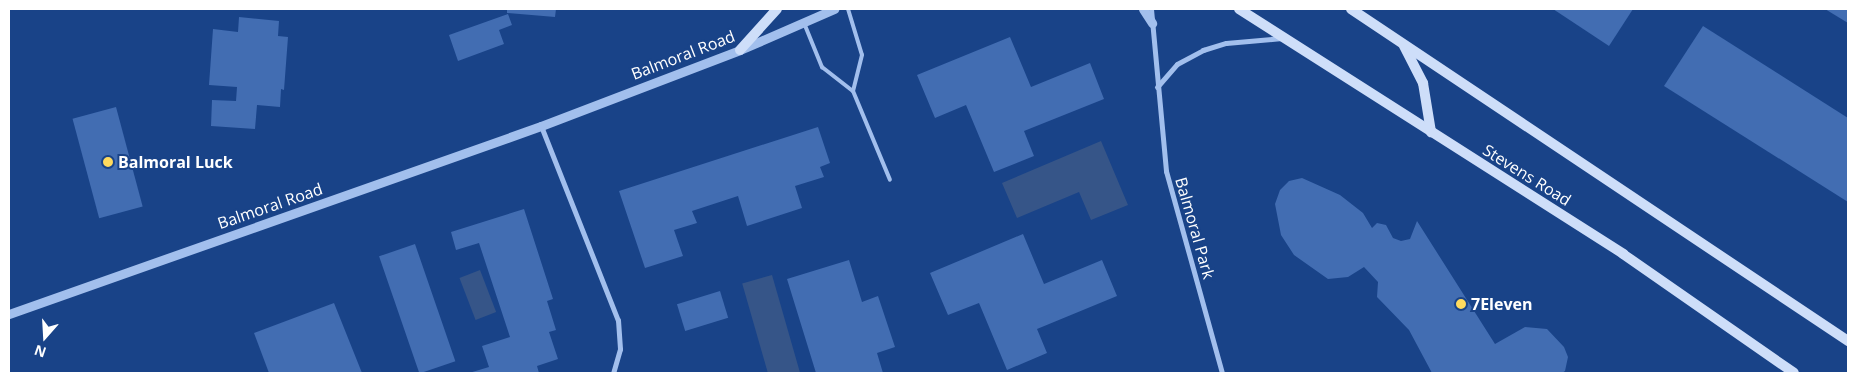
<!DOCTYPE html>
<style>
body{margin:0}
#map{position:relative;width:1857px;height:382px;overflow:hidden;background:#194388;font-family:"Open Sans",sans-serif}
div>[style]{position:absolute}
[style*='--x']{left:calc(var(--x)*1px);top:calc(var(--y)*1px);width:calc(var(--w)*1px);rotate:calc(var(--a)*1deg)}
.water>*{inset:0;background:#365588;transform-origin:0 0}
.building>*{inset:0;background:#426db2;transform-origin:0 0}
.service>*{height:4px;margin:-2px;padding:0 2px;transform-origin:2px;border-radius:2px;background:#a2bfed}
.minor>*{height:5px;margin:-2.5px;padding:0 2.5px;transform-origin:2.5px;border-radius:2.5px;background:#a2bfed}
.tertiary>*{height:9px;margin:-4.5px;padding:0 4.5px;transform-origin:4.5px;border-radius:4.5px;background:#a2bfed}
.secondary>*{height:10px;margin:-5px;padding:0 5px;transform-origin:5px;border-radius:5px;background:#cedef9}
.dots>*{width:14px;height:14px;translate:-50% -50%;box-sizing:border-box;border:2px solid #194388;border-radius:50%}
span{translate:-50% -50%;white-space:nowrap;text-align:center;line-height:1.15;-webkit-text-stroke:4px #194388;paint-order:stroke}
.street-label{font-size:16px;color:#fff}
.poi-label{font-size:16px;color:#fff;font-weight:700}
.left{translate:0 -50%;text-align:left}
.frame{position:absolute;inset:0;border:10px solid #fff;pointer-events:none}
.north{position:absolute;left:20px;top:312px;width:50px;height:50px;-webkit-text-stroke:4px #194388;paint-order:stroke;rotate:199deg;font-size:14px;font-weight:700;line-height:20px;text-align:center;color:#fff}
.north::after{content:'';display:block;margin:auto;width:18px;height:22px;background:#fff;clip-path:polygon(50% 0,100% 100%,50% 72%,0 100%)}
</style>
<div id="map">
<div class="water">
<i style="clip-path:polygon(1101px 141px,1128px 205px,1091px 220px,1079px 192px,1017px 218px,1002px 183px)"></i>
<i style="left:480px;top:270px;width:45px;height:22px;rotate:69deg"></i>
<i style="left:772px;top:275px;width:102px;height:31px;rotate:74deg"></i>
</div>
<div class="building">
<i style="clip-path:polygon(507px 9px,556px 9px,555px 17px,507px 13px)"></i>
<i style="clip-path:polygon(1553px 9px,1633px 9px,1609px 46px)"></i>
<i style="clip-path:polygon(1825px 9px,1848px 9px,1848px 23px)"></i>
<i style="clip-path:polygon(508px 14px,512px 25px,499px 30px,504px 44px,458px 61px,449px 35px)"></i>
<i style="clip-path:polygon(239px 17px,279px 21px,278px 36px,288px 37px,284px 90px,281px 89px,280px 107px,257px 105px,255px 129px,211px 126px,212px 100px,236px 101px,237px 87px,209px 85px,213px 29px,238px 32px)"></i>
<i style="clip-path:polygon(1703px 26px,1848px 118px,1848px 202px,1664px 86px)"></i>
<i style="clip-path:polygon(1010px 37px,1031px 87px,1090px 63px,1104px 99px,1024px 131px,1034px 156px,994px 172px,966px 105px,935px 118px,917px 75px)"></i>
<i style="left:116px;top:107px;width:103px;height:45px;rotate:75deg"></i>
<i style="clip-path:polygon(818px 127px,830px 163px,820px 167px,824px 177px,795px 186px,802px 208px,747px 226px,738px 196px,692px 211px,697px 223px,674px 230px,683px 256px,645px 268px,619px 191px)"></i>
<i style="clip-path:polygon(1302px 178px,1340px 195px,1363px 213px,1372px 228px,1377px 223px,1386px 225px,1393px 238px,1401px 241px,1410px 239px,1417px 221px,1495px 344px,1525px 327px,1547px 329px,1564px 347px,1568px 357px,1565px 371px,1562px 373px,1432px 373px,1409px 330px,1377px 297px,1378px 282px,1364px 267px,1348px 277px,1328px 279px,1294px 255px,1281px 235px,1275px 204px,1280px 190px,1289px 181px)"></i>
<i style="clip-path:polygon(524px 209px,553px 299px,547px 301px,556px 330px,549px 332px,558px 359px,537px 366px,539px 373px,469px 373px,489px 367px,482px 346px,510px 337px,479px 243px,456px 250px,451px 232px)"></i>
<i style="clip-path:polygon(1023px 234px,1044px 284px,1102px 260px,1117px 296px,1037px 329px,1047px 353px,1007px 370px,979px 303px,948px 315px,930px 273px)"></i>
<i style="left:415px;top:244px;width:124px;height:38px;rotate:71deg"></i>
<i style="clip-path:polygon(849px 260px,862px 302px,878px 296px,895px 347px,877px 353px,883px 373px,816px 373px,787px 279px)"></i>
<i style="left:720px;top:291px;width:28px;height:45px;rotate:73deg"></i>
<i style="clip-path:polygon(334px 303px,362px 373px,269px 373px,254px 333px)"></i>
</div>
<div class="service">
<i style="--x:848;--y:9;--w:48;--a:73.1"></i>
<i style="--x:862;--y:55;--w:37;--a:104"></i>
<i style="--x:804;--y:23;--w:48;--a:67.8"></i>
<i style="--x:822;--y:67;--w:39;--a:38"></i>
<i style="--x:853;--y:91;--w:96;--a:67.4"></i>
</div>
<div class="minor">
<i style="--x:1151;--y:9;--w:163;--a:84.7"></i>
<i style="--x:1166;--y:171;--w:210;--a:74.5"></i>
<i style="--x:1157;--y:87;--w:30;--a:-49"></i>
<i style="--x:1177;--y:64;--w:30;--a:-28"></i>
<i style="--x:1203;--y:50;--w:24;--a:-17"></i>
<i style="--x:1226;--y:43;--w:56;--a:-5.1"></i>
<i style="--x:541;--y:126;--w:209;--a:68.4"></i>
<i style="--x:618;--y:320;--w:29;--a:86"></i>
<i style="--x:620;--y:349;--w:25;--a:106"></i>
</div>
<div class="tertiary">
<i style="--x:1143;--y:9;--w:17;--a:57"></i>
<i style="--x:9;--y:314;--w:564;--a:-19.46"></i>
<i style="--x:541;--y:126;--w:213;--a:-20.9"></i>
<i style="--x:740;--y:50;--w:103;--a:-23.6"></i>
</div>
<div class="secondary">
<i style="--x:1239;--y:9;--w:456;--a:32.5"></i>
<i style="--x:1623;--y:254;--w:208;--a:34.8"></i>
<i style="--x:1351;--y:9;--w:598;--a:33.74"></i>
<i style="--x:1404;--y:46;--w:42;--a:62.8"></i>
<i style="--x:1423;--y:83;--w:50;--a:80.7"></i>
<i style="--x:740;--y:50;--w:55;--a:-47.9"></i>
</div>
<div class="dots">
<i style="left:108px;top:162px;background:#ffda5e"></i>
<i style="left:1461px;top:304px;background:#ffda5e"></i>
</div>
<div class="street-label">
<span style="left:683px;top:55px;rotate:-21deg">Balmoral Road</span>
<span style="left:1527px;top:175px;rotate:32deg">Stevens Road</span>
<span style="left:270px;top:206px;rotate:-19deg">Balmoral Road</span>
<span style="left:1195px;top:228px;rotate:74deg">Balmoral Park</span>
</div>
<div class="poi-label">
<span class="left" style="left:118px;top:162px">Balmoral Luck</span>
<span class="left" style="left:1471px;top:304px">7Eleven</span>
</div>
<div class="frame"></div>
<div class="north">N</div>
</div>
